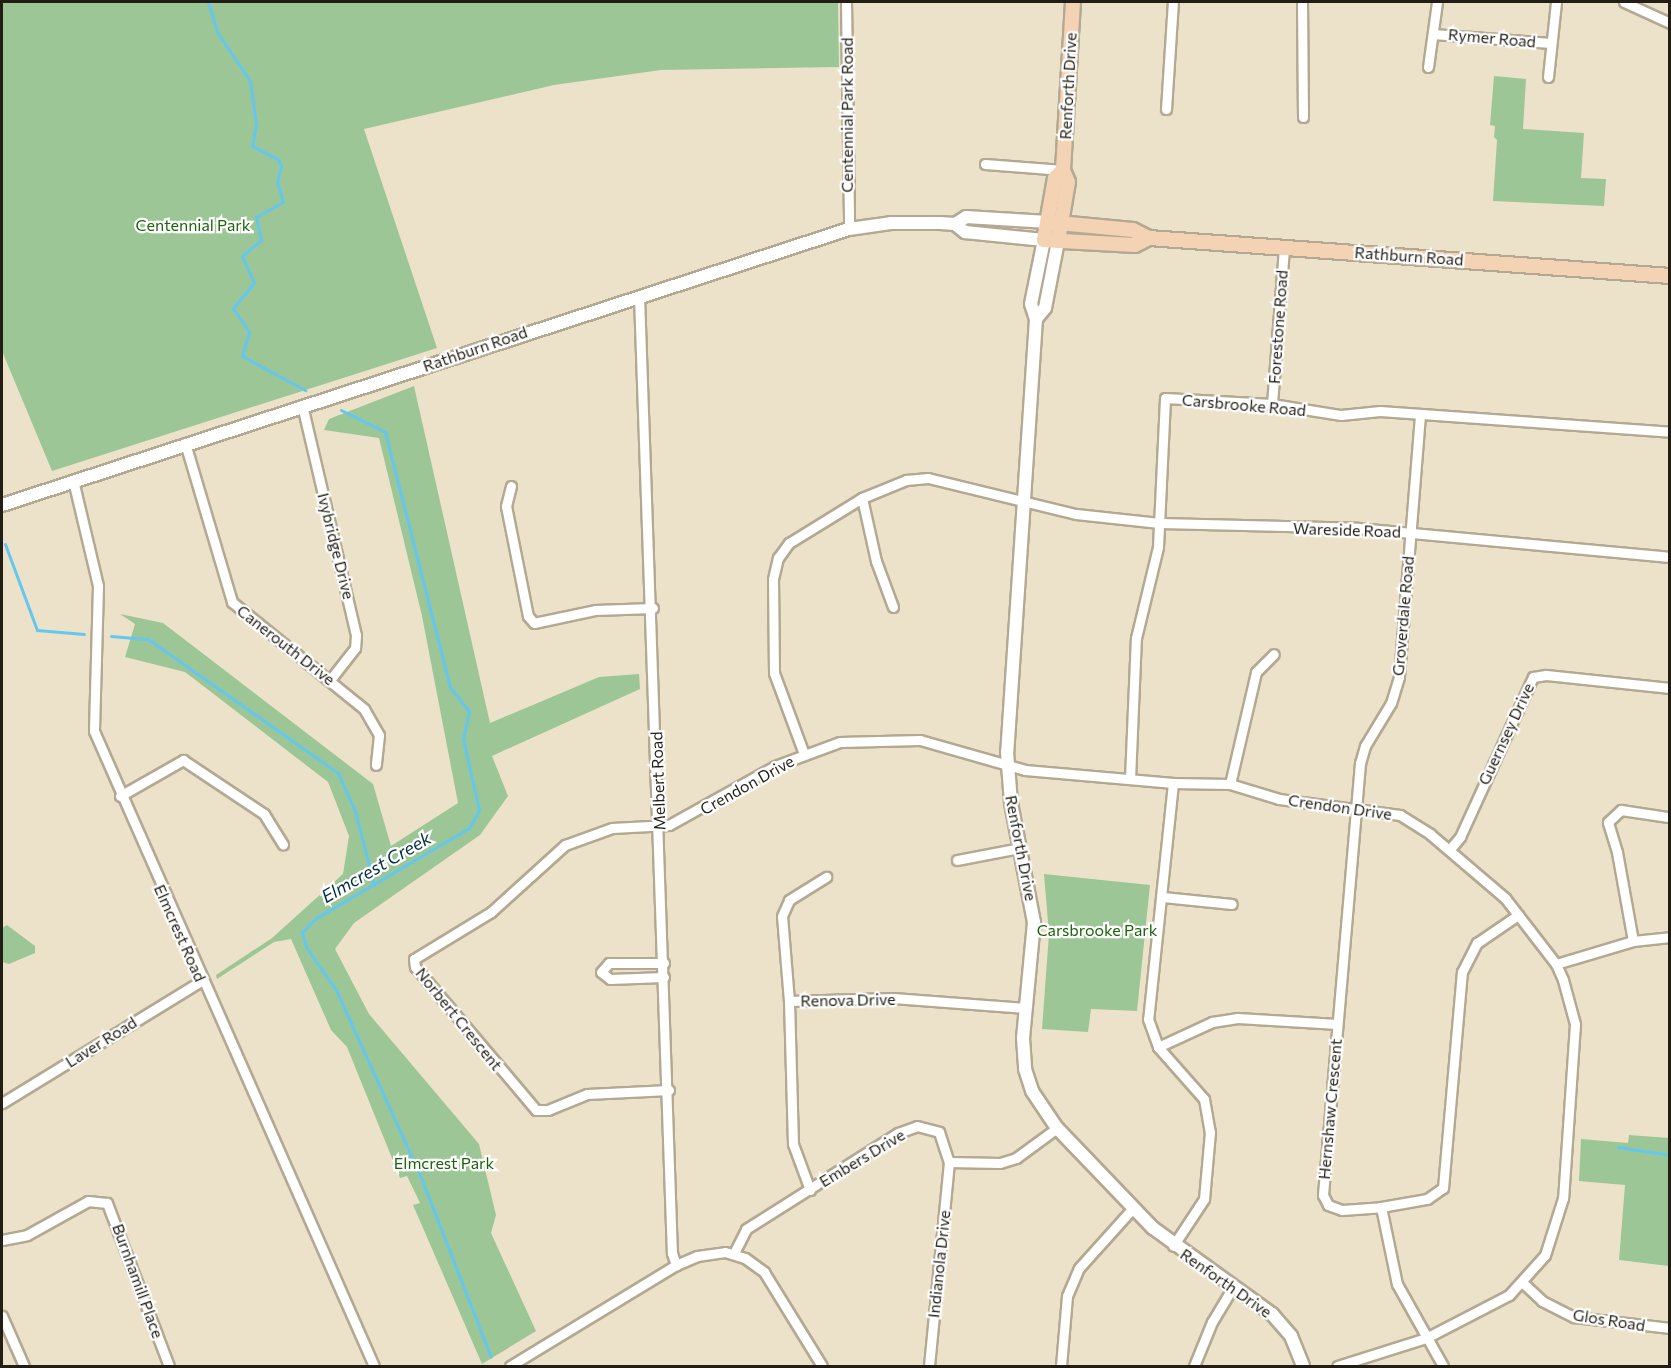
<!DOCTYPE html>
<style>
body{margin:0}
#map{position:relative;width:1671px;height:1368px;overflow:hidden;background:#ece2c9;font-family:Commissioner,sans-serif}
div>[style]{position:absolute}
[style*='--x']{left:calc(var(--x)*1px);top:calc(var(--y)*1px);width:calc(var(--w)*1px);rotate:calc(var(--a)*1deg)}
.green>*{inset:0;background:#9dc696}
.stream>*{height:3px;margin:-1.5px;padding:0 1.5px;transform-origin:1.5px;border-radius:1.5px;background:#64c7ef}
.roads{filter:drop-shadow(2px 0 #b3a992) drop-shadow(-2px 0 #b3a992) drop-shadow(0 2px #b3a992) drop-shadow(0 -2px #b3a992)}
.minor>*{height:9px;margin:-4.5px;padding:0 4.5px;transform-origin:4.5px;border-radius:4.5px;background:#fff}
.tertiary>*{height:12px;margin:-6px;padding:0 6px;transform-origin:6px;border-radius:6px;background:#fff}
.secondary>*{height:14px;margin:-7px;padding:0 7px;transform-origin:7px;border-radius:7px;background:#f4d2b4}
span{translate:-50% -50%;white-space:nowrap;text-align:center;line-height:1.15;-webkit-text-stroke:4.5px #fff;paint-order:stroke}
.street-label{font-size:16px;color:#221e16}
.park-label{font-size:16px;color:#196309}
.water-label{font-size:18px;color:#002f3f;font-style:italic}
.frame{position:absolute;inset:0;border:3px solid #221e16;pointer-events:none}
</style>
<div id="map">
<div class="green">
<i style="clip-path:polygon(2px 2px,838px 2px,839px 67px,661px 70px,554px 85px,364px 129px,437px 348px,52px 471px,2px 351px)"></i>
<i style="clip-path:polygon(1494px 76px,1526px 79px,1523px 129px,1584px 133px,1581px 178px,1606px 179px,1604px 206px,1493px 201px,1497px 140px,1494px 137px,1495px 126px,1490px 125px)"></i>
<i style="clip-path:polygon(414px 386px,490px 723px,599px 677px,639px 674px,640px 689px,492px 756px,508px 796px,480px 835px,354px 923px,335px 949px,369px 1014px,479px 1144px,496px 1215px,491px 1233px,536px 1331px,482px 1364px,413px 1205px,420px 1203px,407px 1176px,400px 1178px,347px 1047px,331px 1030px,291px 939px,274px 942px,217px 979px,216px 975px,272px 938px,343px 874px,349px 836px,328px 782px,185px 672px,125px 657px,135px 624px,120px 614px,163px 623px,373px 784px,391px 846px,458px 803px,422px 616px,379px 438px,324px 430px,329px 419px)"></i>
<i style="clip-path:polygon(1044px 874px,1150px 885px,1137px 1011px,1091px 1009px,1088px 1032px,1042px 1029px,1049px 934px)"></i>
<i style="clip-path:polygon(7px 925px,35px 946px,35px 953px,9px 964px,2px 962px,2px 928px)"></i>
<i style="clip-path:polygon(1629px 1135px,1669px 1138px,1669px 1266px,1619px 1260px,1625px 1185px,1579px 1181px,1581px 1139px,1628px 1143px)"></i>
</div>
<div class="stream">
<i style="--x:208;--y:2;--w:31;--a:73"></i>
<i style="--x:217;--y:32;--w:59;--a:56"></i>
<i style="--x:250;--y:81;--w:43;--a:82.1"></i>
<i style="--x:256;--y:124;--w:22;--a:100"></i>
<i style="--x:252;--y:146;--w:29;--a:27"></i>
<i style="--x:278;--y:159;--w:8;--a:67"></i>
<i style="--x:281;--y:166;--w:16;--a:104"></i>
<i style="--x:277;--y:182;--w:21;--a:73"></i>
<i style="--x:283;--y:202;--w:31;--a:151"></i>
<i style="--x:256;--y:217;--w:24;--a:78"></i>
<i style="--x:261;--y:240;--w:25;--a:140"></i>
<i style="--x:242;--y:256;--w:30;--a:66"></i>
<i style="--x:254;--y:283;--w:33;--a:130"></i>
<i style="--x:233;--y:308;--w:29;--a:56"></i>
<i style="--x:249;--y:332;--w:25;--a:106"></i>
<i style="--x:242;--y:356;--w:72;--a:28.4"></i>
<i style="--x:341;--y:410;--w:49;--a:26.6"></i>
<i style="--x:385;--y:432;--w:263;--a:75.7"></i>
<i style="--x:450;--y:687;--w:31;--a:52"></i>
<i style="--x:469;--y:711;--w:29;--a:102"></i>
<i style="--x:463;--y:739;--w:73;--a:77.3"></i>
<i style="--x:479;--y:810;--w:21;--a:119"></i>
<i style="--x:469;--y:828;--w:178;--a:149.5"></i>
<i style="--x:316;--y:918;--w:20;--a:135"></i>
<i style="--x:302;--y:932;--w:16;--a:75"></i>
<i style="--x:306;--y:947;--w:52;--a:55.1"></i>
<i style="--x:336;--y:990;--w:203;--a:65.6"></i>
<i style="--x:420;--y:1175;--w:195;--a:68.7"></i>
<i style="--x:5;--y:544;--w:92;--a:69.6"></i>
<i style="--x:37;--y:630;--w:47;--a:4.9"></i>
<i style="--x:111;--y:636;--w:37;--a:5"></i>
<i style="--x:148;--y:639;--w:232;--a:35.2"></i>
<i style="--x:338;--y:773;--w:42;--a:65.9"></i>
<i style="--x:355;--y:811;--w:76;--a:75.6"></i>
<i style="--x:1618;--y:1147;--w:53;--a:8.7"></i>
</div>
<div class="roads">
<div class="minor">
<i style="--x:846;--y:2;--w:227;--a:89.2"></i>
<i style="--x:1302;--y:2;--w:115;--a:89.5"></i>
<i style="--x:1624;--y:2;--w:51;--a:24.5"></i>
<i style="--x:1433;--y:34;--w:118;--a:4.4"></i>
<i style="--x:1428;--y:67;--w:66;--a:-82.1"></i>
<i style="--x:1548;--y:77;--w:75;--a:-83.9"></i>
<i style="--x:1166;--y:109;--w:107;--a:-86.3"></i>
<i style="--x:985;--y:164;--w:78;--a:4.4"></i>
<i style="--x:639;--y:296;--w:958;--a:88.03"></i>
<i style="--x:672;--y:1253;--w:13;--a:72"></i>
<i style="--x:1272;--y:404;--w:155;--a:-85.6"></i>
<i style="--x:302;--y:405;--w:236;--a:76.8"></i>
<i style="--x:356;--y:635;--w:13;--a:94"></i>
<i style="--x:355;--y:648;--w:41;--a:128"></i>
<i style="--x:1420;--y:415;--w:263;--a:94.6"></i>
<i style="--x:1399;--y:677;--w:27;--a:107"></i>
<i style="--x:1391;--y:703;--w:50;--a:121.2"></i>
<i style="--x:1365;--y:746;--w:18;--a:106"></i>
<i style="--x:1360;--y:763;--w:434;--a:94.9"></i>
<i style="--x:1323;--y:1195;--w:11;--a:63"></i>
<i style="--x:1328;--y:1205;--w:15;--a:20"></i>
<i style="--x:1342;--y:1210;--w:39;--a:-4"></i>
<i style="--x:1381;--y:1207;--w:47;--a:-9.9"></i>
<i style="--x:1427;--y:1199;--w:19;--a:-35"></i>
<i style="--x:1443;--y:1188;--w:217;--a:-85"></i>
<i style="--x:1462;--y:972;--w:33;--a:-63"></i>
<i style="--x:1477;--y:943;--w:50;--a:-34.3"></i>
<i style="--x:185;--y:443;--w:166;--a:73.5"></i>
<i style="--x:232;--y:602;--w:170;--a:39"></i>
<i style="--x:364;--y:709;--w:30;--a:60"></i>
<i style="--x:379;--y:735;--w:30;--a:96"></i>
<i style="--x:73;--y:480;--w:109;--a:76.7"></i>
<i style="--x:98;--y:586;--w:145;--a:91.6"></i>
<i style="--x:94;--y:731;--w:694;--a:66.21"></i>
<i style="--x:511;--y:486;--w:21;--a:104"></i>
<i style="--x:506;--y:506;--w:112;--a:78.7"></i>
<i style="--x:528;--y:616;--w:9;--a:49"></i>
<i style="--x:534;--y:623;--w:62;--a:-12"></i>
<i style="--x:595;--y:610;--w:58;--a:-2"></i>
<i style="--x:862;--y:498;--w:65;--a:77.5"></i>
<i style="--x:876;--y:561;--w:49;--a:69.7"></i>
<i style="--x:804;--y:754;--w:86;--a:-110.3"></i>
<i style="--x:774;--y:673;--w:94;--a:-90.6"></i>
<i style="--x:773;--y:579;--w:22;--a:-77"></i>
<i style="--x:778;--y:558;--w:19;--a:-54"></i>
<i style="--x:789;--y:543;--w:86;--a:-31.7"></i>
<i style="--x:862;--y:498;--w:48;--a:-22.2"></i>
<i style="--x:906;--y:480;--w:22;--a:-5"></i>
<i style="--x:928;--y:478;--w:152;--a:13.7"></i>
<i style="--x:1076;--y:514;--w:84;--a:6.1"></i>
<i style="--x:1160;--y:523;--w:198;--a:1.4"></i>
<i style="--x:1358;--y:528;--w:313;--a:5.3"></i>
<i style="--x:1130;--y:779;--w:141;--a:-87.6"></i>
<i style="--x:1136;--y:638;--w:94;--a:-76.4"></i>
<i style="--x:1158;--y:547;--w:149;--a:-87.3"></i>
<i style="--x:1165;--y:398;--w:107;--a:3.2"></i>
<i style="--x:1272;--y:404;--w:70;--a:9.1"></i>
<i style="--x:1341;--y:415;--w:39;--a:-6"></i>
<i style="--x:1380;--y:411;--w:291;--a:4.1"></i>
<i style="--x:1173;--y:783;--w:237;--a:96"></i>
<i style="--x:1148;--y:1019;--w:30;--a:70"></i>
<i style="--x:1158;--y:1047;--w:69;--a:48.5"></i>
<i style="--x:1204;--y:1099;--w:34;--a:80"></i>
<i style="--x:1210;--y:1132;--w:67;--a:95.1"></i>
<i style="--x:1204;--y:1199;--w:56;--a:123.4"></i>
<i style="--x:1230;--y:784;--w:115;--a:-76.9"></i>
<i style="--x:1256;--y:672;--w:25;--a:-45"></i>
<i style="--x:120;--y:796;--w:73;--a:-29.7"></i>
<i style="--x:183;--y:760;--w:97;--a:33.7"></i>
<i style="--x:264;--y:814;--w:36;--a:58"></i>
<i style="--x:1450;--y:849;--w:16;--a:-50"></i>
<i style="--x:1460;--y:837;--w:176;--a:-65.5"></i>
<i style="--x:1533;--y:677;--w:13;--a:-9"></i>
<i style="--x:1546;--y:675;--w:125;--a:6"></i>
<i style="--x:957;--y:860;--w:64;--a:-10.8"></i>
<i style="--x:1163;--y:897;--w:69;--a:5.8"></i>
<i style="--x:1633;--y:941;--w:90;--a:-100.2"></i>
<i style="--x:1617;--y:852;--w:31;--a:-107"></i>
<i style="--x:1608;--y:822;--w:18;--a:-43"></i>
<i style="--x:1621;--y:810;--w:48;--a:8.5"></i>
<i style="--x:1556;--y:964;--w:80;--a:-16.6"></i>
<i style="--x:1633;--y:941;--w:37;--a:-6"></i>
<i style="--x:664;--y:977;--w:54;--a:177.9"></i>
<i style="--x:610;--y:979;--w:11;--a:-142"></i>
<i style="--x:601;--y:972;--w:12;--a:-48"></i>
<i style="--x:609;--y:963;--w:55;--a:0"></i>
<i style="--x:789;--y:1001;--w:104;--a:-1.7"></i>
<i style="--x:893;--y:998;--w:133;--a:4.3"></i>
<i style="--x:1158;--y:1047;--w:60;--a:-24.8"></i>
<i style="--x:1212;--y:1022;--w:26;--a:-9"></i>
<i style="--x:1238;--y:1018;--w:99;--a:3.5"></i>
<i style="--x:669;--y:1090;--w:82;--a:177.2"></i>
<i style="--x:587;--y:1094;--w:42;--a:157.7"></i>
<i style="--x:548;--y:1110;--w:12;--a:180"></i>
<i style="--x:536;--y:1110;--w:187;--a:-130.2"></i>
<i style="--x:415;--y:967;--w:8;--a:-97"></i>
<i style="--x:414;--y:959;--w:90;--a:-31.4"></i>
<i style="--x:491;--y:912;--w:100;--a:-42.2"></i>
<i style="--x:565;--y:845;--w:50;--a:-19.9"></i>
<i style="--x:612;--y:828;--w:57;--a:-3"></i>
<i style="--x:669;--y:825;--w:121;--a:-29.1"></i>
<i style="--x:775;--y:766;--w:69;--a:-20.3"></i>
<i style="--x:840;--y:742;--w:80;--a:-1.4"></i>
<i style="--x:920;--y:740;--w:109;--a:15.9"></i>
<i style="--x:1025;--y:770;--w:149;--a:5"></i>
<i style="--x:1173;--y:783;--w:57;--a:1"></i>
<i style="--x:1230;--y:784;--w:51;--a:17"></i>
<i style="--x:1279;--y:799;--w:122;--a:7.5"></i>
<i style="--x:1400;--y:815;--w:36;--a:32"></i>
<i style="--x:1430;--y:834;--w:99;--a:40.5"></i>
<i style="--x:1505;--y:898;--w:83;--a:52.3"></i>
<i style="--x:1556;--y:964;--w:17;--a:66"></i>
<i style="--x:1563;--y:980;--w:46;--a:74.7"></i>
<i style="--x:1575;--y:1024;--w:174;--a:93.9"></i>
<i style="--x:1563;--y:1198;--w:60;--a:107.5"></i>
<i style="--x:1545;--y:1255;--w:54;--a:132"></i>
<i style="--x:1509;--y:1295;--w:93;--a:152.6"></i>
<i style="--x:1426;--y:1338;--w:93;--a:162.5"></i>
<i style="--x:2;--y:1103;--w:233;--a:-31.5"></i>
<i style="--x:949;--y:1162;--w:51;--a:1.1"></i>
<i style="--x:1000;--y:1163;--w:17;--a:-17"></i>
<i style="--x:1016;--y:1158;--w:51;--a:-36.2"></i>
<i style="--x:810;--y:1190;--w:49;--a:-110.3"></i>
<i style="--x:793;--y:1144;--w:143;--a:-91.6"></i>
<i style="--x:789;--y:1001;--w:85;--a:-94.7"></i>
<i style="--x:782;--y:916;--w:17;--a:-66"></i>
<i style="--x:789;--y:900;--w:44;--a:-31.9"></i>
<i style="--x:1381;--y:1207;--w:79;--a:78.3"></i>
<i style="--x:1397;--y:1284;--w:94;--a:60.7"></i>
<i style="--x:2;--y:1240;--w:25;--a:-11"></i>
<i style="--x:27;--y:1235;--w:70;--a:-29.1"></i>
<i style="--x:88;--y:1201;--w:19;--a:6"></i>
<i style="--x:107;--y:1203;--w:174;--a:69.2"></i>
<i style="--x:734;--y:1253;--w:27;--a:-63"></i>
<i style="--x:746;--y:1229;--w:180;--a:-32.3"></i>
<i style="--x:898;--y:1133;--w:20;--a:-20"></i>
<i style="--x:917;--y:1126;--w:23;--a:15"></i>
<i style="--x:939;--y:1132;--w:32;--a:72"></i>
<i style="--x:949;--y:1162;--w:205;--a:95.6"></i>
<i style="--x:1523;--y:1283;--w:26;--a:43"></i>
<i style="--x:1542;--y:1301;--w:36;--a:27"></i>
<i style="--x:1574;--y:1317;--w:97;--a:6.5"></i>
<i style="--x:2;--y:1316;--w:55;--a:66.3"></i>
<i style="--x:510;--y:1366;--w:194;--a:-31.3"></i>
<i style="--x:676;--y:1265;--w:23;--a:-23"></i>
<i style="--x:697;--y:1256;--w:28;--a:-8"></i>
<i style="--x:725;--y:1252;--w:21;--a:17"></i>
<i style="--x:745;--y:1258;--w:24;--a:36"></i>
<i style="--x:764;--y:1272;--w:110;--a:58.3"></i>
<i style="--x:1061;--y:1366;--w:70;--a:-85.1"></i>
<i style="--x:1067;--y:1296;--w:30;--a:-67"></i>
<i style="--x:1079;--y:1268;--w:81;--a:-48"></i>
<i style="--x:1194;--y:1366;--w:48;--a:-67.8"></i>
<i style="--x:1212;--y:1322;--w:41;--a:-59"></i>
</div>
<div class="tertiary">
<i style="--x:955;--y:224;--w:13;--a:-32"></i>
<i style="--x:966;--y:217;--w:82;--a:3.5"></i>
<i style="--x:1036;--y:319;--w:14;--a:-51"></i>
<i style="--x:1045;--y:308;--w:68;--a:-79"></i>
<i style="--x:2;--y:505;--w:891;--a:-18.05"></i>
<i style="--x:849;--y:229;--w:42;--a:-8.1"></i>
<i style="--x:891;--y:223;--w:49;--a:0"></i>
<i style="--x:940;--y:223;--w:15;--a:4"></i>
<i style="--x:955;--y:224;--w:13;--a:39"></i>
<i style="--x:965;--y:232;--w:79;--a:5.8"></i>
<i style="--x:1044;--y:240;--w:65;--a:101.5"></i>
<i style="--x:1031;--y:304;--w:16;--a:72"></i>
<i style="--x:1036;--y:319;--w:434;--a:93.8"></i>
<i style="--x:1007;--y:752;--w:51;--a:85.5"></i>
<i style="--x:1011;--y:803;--w:121;--a:79.1"></i>
<i style="--x:1034;--y:922;--w:117;--a:95.4"></i>
<i style="--x:1023;--y:1038;--w:31;--a:86"></i>
<i style="--x:1025;--y:1069;--w:23;--a:72"></i>
<i style="--x:1032;--y:1091;--w:45;--a:56"></i>
<i style="--x:1057;--y:1128;--w:139;--a:46.2"></i>
<i style="--x:1153;--y:1228;--w:147;--a:35.9"></i>
<i style="--x:1272;--y:1314;--w:29;--a:49"></i>
<i style="--x:1291;--y:1336;--w:32;--a:68"></i>
</div>
<div class="secondary">
<i style="--x:1063;--y:170;--w:11;--a:135"></i>
<i style="--x:1055;--y:178;--w:63;--a:100.1"></i>
<i style="--x:1044;--y:240;--w:91;--a:3.1"></i>
<i style="--x:1135;--y:245;--w:16;--a:-27"></i>
<i style="--x:1048;--y:222;--w:85;--a:5.4"></i>
<i style="--x:1133;--y:230;--w:18;--a:27"></i>
<i style="--x:1149;--y:238;--w:522;--a:4.17"></i>
<i style="--x:1058;--y:241;--w:60;--a:-80.4"></i>
<i style="--x:1068;--y:182;--w:13;--a:-113"></i>
<i style="--x:1063;--y:170;--w:168;--a:-86.6"></i>
</div>
</div>
<div class="street-label">
<span style="left:1492px;top:38px;rotate:5deg">Rymer Road</span>
<span style="left:1068px;top:86px;rotate:-87deg">Renforth Drive</span>
<span style="left:847px;top:115px;rotate:-90deg">Centennial Park Road</span>
<span style="left:1409px;top:256px;rotate:4deg">Rathburn Road</span>
<span style="left:1278px;top:327px;rotate:-86deg">Forestone Road</span>
<span style="left:475px;top:349px;rotate:-19deg">Rathburn Road</span>
<span style="left:1244px;top:405px;rotate:5deg">Carsbrooke Road</span>
<span style="left:1347px;top:530px;rotate:2deg">Wareside Road</span>
<span style="left:336px;top:546px;rotate:76deg">Ivybridge Drive</span>
<span style="left:1403px;top:616px;rotate:-85deg">Groverdale Road</span>
<span style="left:286px;top:645px;rotate:38deg">Canerouth Drive</span>
<span style="left:1506px;top:734px;rotate:-65deg">Guernsey Drive</span>
<span style="left:658px;top:781px;rotate:-92deg">Melbert Road</span>
<span style="left:747px;top:785px;rotate:-29deg">Crendon Drive</span>
<span style="left:1340px;top:807px;rotate:8deg">Crendon Drive</span>
<span style="left:1021px;top:848px;rotate:79deg">Renforth Drive</span>
<span style="left:180px;top:933px;rotate:66deg">Elmcrest Road</span>
<span style="left:848px;top:1000px;rotate:-1deg">Renova Drive</span>
<span style="left:459px;top:1019px;rotate:51deg">Norbert Crescent</span>
<span style="left:101px;top:1042px;rotate:-32deg">Laver Road</span>
<span style="left:1330px;top:1109px;rotate:-85deg">Hernshaw Crescent</span>
<span style="left:862px;top:1158px;rotate:-31deg">Embers Drive</span>
<span style="left:939px;top:1264px;rotate:-84deg">Indianola Drive</span>
<span style="left:138px;top:1281px;rotate:70deg">Burnhamill Place</span>
<span style="left:1226px;top:1283px;rotate:35deg">Renforth Drive</span>
<span style="left:1609px;top:1320px;rotate:9deg">Glos Road</span>
</div>
<div class="park-label">
<span style="left:193px;top:225px">Centennial Park</span>
<span style="left:1097px;top:930px">Carsbrooke Park</span>
<span style="left:444px;top:1163px">Elmcrest Park</span>
</div>
<div class="water-label">
<span style="left:376px;top:867px;rotate:-30deg">Elmcrest Creek</span>
</div>
<div class="frame"></div>
</div>
